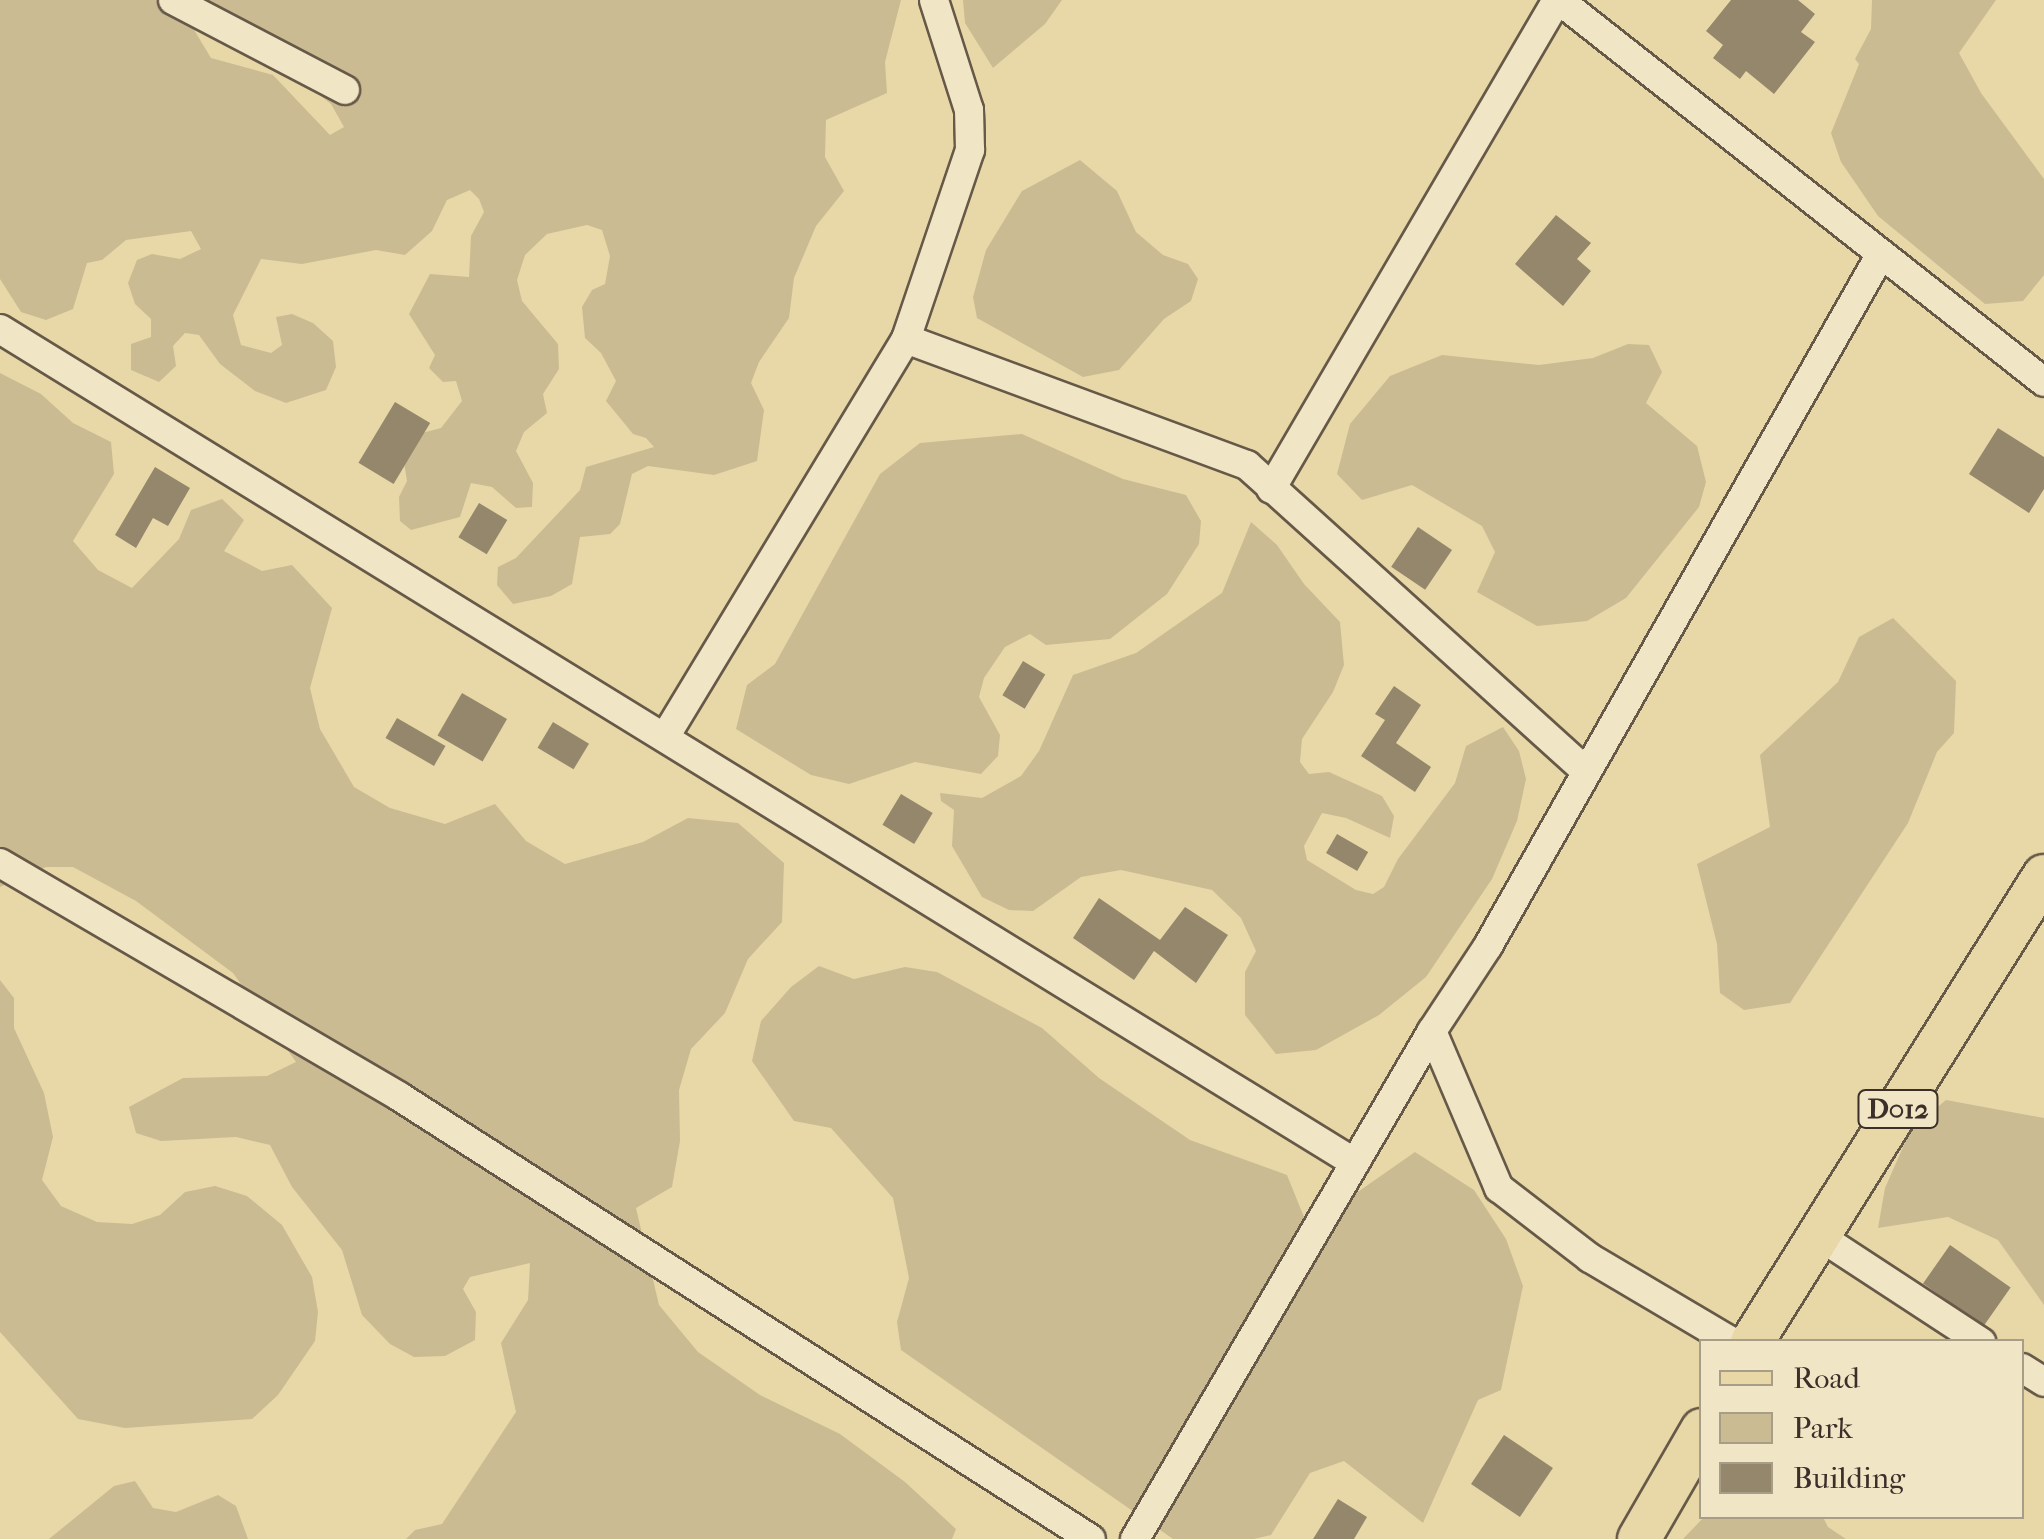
<!DOCTYPE html>
<style>
body{margin:0}
#map{position:relative;width:2044px;height:1539px;overflow:hidden;background:#e8d8a7;font-family:"IM FELL French Canon",serif}
div>[style]{position:absolute}
[style*='--x']{left:calc(var(--x)*1px);top:calc(var(--y)*1px);width:calc(var(--w)*1px);rotate:calc(var(--a)*1deg)}
.green>*{inset:0;background:#cbbb92}
.building>*{inset:0;background:#95876b;transform-origin:0 0}
.roads{filter:drop-shadow(2px 0 #675948) drop-shadow(-2px 0 #675948) drop-shadow(0 2px #675948) drop-shadow(0 -2px #675948)}
.street>*{height:28px;margin:-14px;padding:0 14px;transform-origin:14px;border-radius:14px;background:#f0e6c6}
.primary>*{height:42px;margin:-21px;padding:0 21px;transform-origin:21px;border-radius:21px;background:#e8d8a7}
span{translate:-50% -50%;white-space:nowrap;text-align:center;line-height:1.15;-webkit-text-stroke:10px #f0e6c6;paint-order:stroke}
.shield-label span{padding:2px 8px;background:#f0e6c6;border:2px solid;border-radius:8px;-webkit-text-stroke-width:0}
.shield-label{font-size:28px;color:#3c2f29;font-weight:700}
.legend{position:absolute;left:1699px;top:1339px;width:325px;height:180px;box-sizing:border-box;background:#f0e6c6;border:2px solid #a89d87;margin:0;padding:12px 18px;list-style:none;font-size:30px;color:#3c2f29}
.legend li{display:flex;align-items:center;gap:20px;height:50px}
.legend b{width:50px;border:2px solid #a89d87}
</style>
<div id="map">
<div class="green">
<i style="clip-path:polygon(0 0,176px 0,211px 58px,273px 75px,330px 135px,344px 127px,331px 104px,295px 75px,291px 44px,257px 35px,204px 0,901px 0,885px 62px,887px 93px,826px 120px,825px 157px,844px 191px,816px 226px,794px 278px,789px 318px,759px 362px,751px 383px,764px 410px,757px 461px,714px 475px,648px 466px,632px 474px,620px 524px,610px 534px,580px 537px,572px 584px,551px 596px,513px 604px,497px 585px,498px 567px,516px 558px,580px 490px,586px 467px,654px 447px,646px 438px,633px 434px,606px 401px,616px 381px,601px 353px,585px 338px,582px 307px,592px 290px,605px 284px,610px 256px,602px 230px,587px 225px,547px 234px,525px 255px,517px 280px,522px 301px,558px 344px,559px 369px,543px 394px,547px 413px,524px 432px,516px 451px,533px 483px,532px 507px,516px 508px,492px 487px,471px 483px,460px 517px,411px 530px,400px 521px,399px 497px,407px 481px,402px 450px,414px 435px,441px 428px,462px 401px,456px 381px,443px 382px,429px 368px,435px 355px,409px 314px,430px 274px,469px 277px,471px 236px,484px 212px,479px 199px,470px 190px,447px 200px,432px 231px,405px 255px,376px 250px,302px 264px,261px 259px,233px 315px,241px 345px,271px 353px,282px 345px,276px 317px,292px 314px,313px 323px,333px 341px,336px 367px,326px 390px,286px 403px,255px 391px,220px 364px,199px 335px,185px 333px,173px 346px,176px 366px,159px 382px,131px 370px,131px 344px,151px 337px,151px 319px,135px 304px,128px 283px,137px 260px,152px 254px,180px 259px,201px 249px,191px 231px,126px 240px,102px 260px,87px 263px,73px 309px,46px 320px,21px 312px,0 279px)"></i>
<i style="clip-path:polygon(963px 0,1062px 0,1045px 24px,993px 68px,965px 23px)"></i>
<i style="clip-path:polygon(1872px 0,1996px 0,1959px 53px,1981px 93px,2044px 179px,2044px 275px,2023px 301px,1985px 304px,1878px 216px,1841px 162px,1831px 133px,1859px 64px,1855px 59px,1871px 29px)"></i>
<i style="clip-path:polygon(1080px 160px,1117px 191px,1136px 232px,1163px 255px,1188px 264px,1198px 279px,1191px 301px,1164px 319px,1119px 370px,1083px 377px,977px 318px,973px 297px,986px 250px,1022px 191px)"></i>
<i style="clip-path:polygon(1628px 344px,1649px 345px,1662px 372px,1646px 403px,1697px 446px,1706px 482px,1699px 507px,1626px 598px,1587px 621px,1537px 626px,1477px 592px,1495px 552px,1482px 526px,1412px 485px,1362px 500px,1337px 474px,1350px 424px,1390px 376px,1442px 355px,1539px 365px,1593px 358px)"></i>
<i style="clip-path:polygon(0 373px,41px 394px,73px 423px,111px 442px,114px 474px,73px 541px,98px 570px,132px 588px,179px 539px,191px 510px,222px 499px,244px 520px,224px 551px,262px 571px,292px 565px,332px 608px,310px 688px,320px 729px,354px 787px,390px 808px,445px 824px,495px 804px,526px 841px,565px 864px,643px 842px,688px 818px,738px 823px,784px 863px,782px 922px,748px 959px,725px 1013px,691px 1049px,679px 1090px,680px 1141px,672px 1187px,636px 1208px,659px 1305px,698px 1352px,760px 1395px,840px 1434px,905px 1482px,956px 1529px,952px 1539px,406px 1539px,415px 1530px,442px 1524px,516px 1412px,501px 1343px,528px 1300px,530px 1263px,470px 1277px,463px 1289px,476px 1312px,475px 1340px,445px 1356px,414px 1357px,390px 1344px,362px 1315px,342px 1250px,292px 1187px,270px 1145px,236px 1137px,161px 1141px,136px 1133px,129px 1107px,183px 1078px,267px 1076px,296px 1062px,233px 973px,136px 901px,73px 867px,46px 867px,0 887px)"></i>
<i style="clip-path:polygon(1022px 434px,1123px 479px,1186px 495px,1201px 521px,1199px 544px,1167px 594px,1110px 639px,1046px 645px,1030px 634px,1005px 647px,984px 678px,979px 697px,1000px 735px,998px 756px,981px 774px,915px 762px,849px 784px,811px 775px,736px 729px,747px 685px,775px 664px,880px 474px,920px 443px)"></i>
<i style="clip-path:polygon(1251px 522px,1277px 545px,1304px 584px,1340px 622px,1344px 665px,1333px 692px,1302px 739px,1300px 762px,1309px 774px,1329px 772px,1382px 796px,1394px 816px,1390px 838px,1346px 818px,1322px 813px,1304px 846px,1307px 860px,1356px 890px,1373px 894px,1384px 887px,1398px 859px,1455px 783px,1466px 746px,1503px 727px,1519px 751px,1526px 779px,1517px 821px,1492px 879px,1426px 977px,1379px 1015px,1316px 1050px,1276px 1054px,1245px 1015px,1245px 972px,1256px 951px,1241px 918px,1212px 890px,1121px 870px,1081px 877px,1033px 911px,1009px 910px,982px 897px,952px 846px,954px 810px,941px 801px,940px 793px,982px 798px,1021px 776px,1039px 751px,1073px 675px,1136px 653px,1222px 593px)"></i>
<i style="clip-path:polygon(1893px 618px,1956px 681px,1954px 733px,1937px 752px,1908px 823px,1790px 1003px,1744px 1010px,1720px 993px,1717px 944px,1697px 864px,1770px 827px,1760px 755px,1838px 682px,1859px 637px)"></i>
<i style="clip-path:polygon(819px 966px,854px 979px,905px 967px,937px 972px,1042px 1028px,1099px 1078px,1190px 1140px,1287px 1175px,1304px 1217px,1322px 1217px,1415px 1152px,1474px 1190px,1506px 1239px,1523px 1286px,1501px 1390px,1478px 1400px,1423px 1523px,1344px 1461px,1310px 1473px,1271px 1535px,1254px 1539px,1173px 1539px,901px 1350px,897px 1322px,909px 1278px,893px 1198px,831px 1128px,794px 1121px,752px 1061px,761px 1021px,791px 987px)"></i>
<i style="clip-path:polygon(0 980px,14px 998px,14px 1028px,44px 1093px,53px 1137px,42px 1180px,61px 1206px,97px 1222px,132px 1224px,160px 1215px,185px 1192px,215px 1186px,247px 1196px,282px 1225px,312px 1277px,318px 1312px,315px 1341px,278px 1395px,252px 1419px,125px 1428px,78px 1419px,0 1332px)"></i>
<i style="clip-path:polygon(1946px 1100px,2044px 1118px,2044px 1305px,1998px 1240px,1948px 1217px,1878px 1228px,1885px 1188px,1911px 1129px)"></i>
<i style="clip-path:polygon(135px 1481px,153px 1508px,176px 1512px,218px 1495px,236px 1506px,248px 1539px,49px 1539px,114px 1486px)"></i>
<i style="clip-path:polygon(1705px 1516px,1823px 1517px,1828px 1527px,1846px 1539px,1683px 1539px)"></i>
</div>
<div class="building">
<i style="clip-path:polygon(1731px 0,1798px 0,1815px 14px,1801px 32px,1815px 42px,1774px 94px,1746px 71px,1740px 79px,1713px 58px,1723px 45px,1706px 31px)"></i>
<i style="clip-path:polygon(1556px 215px,1591px 243px,1577px 259px,1591px 271px,1563px 306px,1515px 264px)"></i>
<i style="left:395px;top:402px;width:41px;height:71px;rotate:31deg"></i>
<i style="clip-path:polygon(1998px 428px,2044px 457px,2044px 489px,2029px 513px,1969px 474px)"></i>
<i style="clip-path:polygon(155px 467px,190px 488px,168px 526px,153px 518px,136px 548px,115px 535px)"></i>
<i style="left:479px;top:503px;width:33px;height:40px;rotate:31deg"></i>
<i style="left:1418px;top:527px;width:41px;height:48px;rotate:34deg"></i>
<i style="left:1023px;top:661px;width:26px;height:40px;rotate:31deg"></i>
<i style="clip-path:polygon(1394px 686px,1421px 705px,1396px 743px,1431px 767px,1415px 792px,1361px 756px,1385px 720px,1375px 714px)"></i>
<i style="left:462px;top:693px;width:52px;height:49px;rotate:30deg"></i>
<i style="left:397px;top:718px;width:56px;height:23px;rotate:30deg"></i>
<i style="left:553px;top:722px;width:42px;height:30px;rotate:31deg"></i>
<i style="left:901px;top:794px;width:37px;height:36px;rotate:31deg"></i>
<i style="left:1337px;top:834px;width:36px;height:22px;rotate:30deg"></i>
<i style="clip-path:polygon(1099px 898px,1160px 940px,1185px 907px,1228px 935px,1196px 983px,1154px 951px,1134px 980px,1073px 938px)"></i>
<i style="left:1950px;top:1245px;width:74px;height:47px;rotate:35deg"></i>
<i style="left:1504px;top:1435px;width:59px;height:59px;rotate:34deg"></i>
<i style="clip-path:polygon(1338px 1499px,1367px 1517px,1354px 1539px,1313px 1539px)"></i>
</div>
<div class="roads">
<div class="street">
<i style="--x:173;--y:0;--w:194;--a:27.6"></i>
<i style="--x:1559;--y:0;--w:617;--a:38.22"></i>
<i style="--x:0;--y:329;--w:1591;--a:31.61"></i>
<i style="--x:906;--y:339;--w:364;--a:20.3"></i>
<i style="--x:1247;--y:465;--w:457;--a:42.1"></i>
<i style="--x:1271;--y:489;--w:566;--a:-59.68"></i>
<i style="--x:665;--y:737;--w:465;--a:-58.8"></i>
<i style="--x:906;--y:339;--w:200;--a:-71.3"></i>
<i style="--x:970;--y:150;--w:40;--a:-91.4"></i>
<i style="--x:969;--y:110;--w:115;--a:-107.7"></i>
<i style="--x:0;--y:863;--w:463;--a:30.3"></i>
<i style="--x:400;--y:1097;--w:820;--a:32.61"></i>
<i style="--x:1432;--y:1031;--w:171;--a:66.9"></i>
<i style="--x:1499;--y:1188;--w:115;--a:37.6"></i>
<i style="--x:1590;--y:1258;--w:165;--a:30.6"></i>
<i style="--x:1819;--y:1236;--w:194;--a:33.2"></i>
<i style="--x:2022;--y:1368;--w:26;--a:32"></i>
<i style="--x:1135;--y:1539;--w:588;--a:-59.69"></i>
<i style="--x:1432;--y:1031;--w:102;--a:-56.6"></i>
<i style="--x:1488;--y:946;--w:796;--a:-60.41"></i>
</div>
<div class="primary">
<i style="--x:1752;--y:1342;--w:550;--a:-57.93"></i>
<i style="--x:1639;--y:1539;--w:126;--a:-60"></i>
</div>
</div>
<div class="shield-label">
<span style="left:1898px;top:1109px">D012</span>
</div>
<ul class="legend">
<li><b style="height:12px;background:#e8d8a7"></b>Road</li>
<li><b style="height:28px;background:#cbbb92"></b>Park</li>
<li><b style="height:28px;background:#95876b"></b>Building</li>
</ul>
</div>
